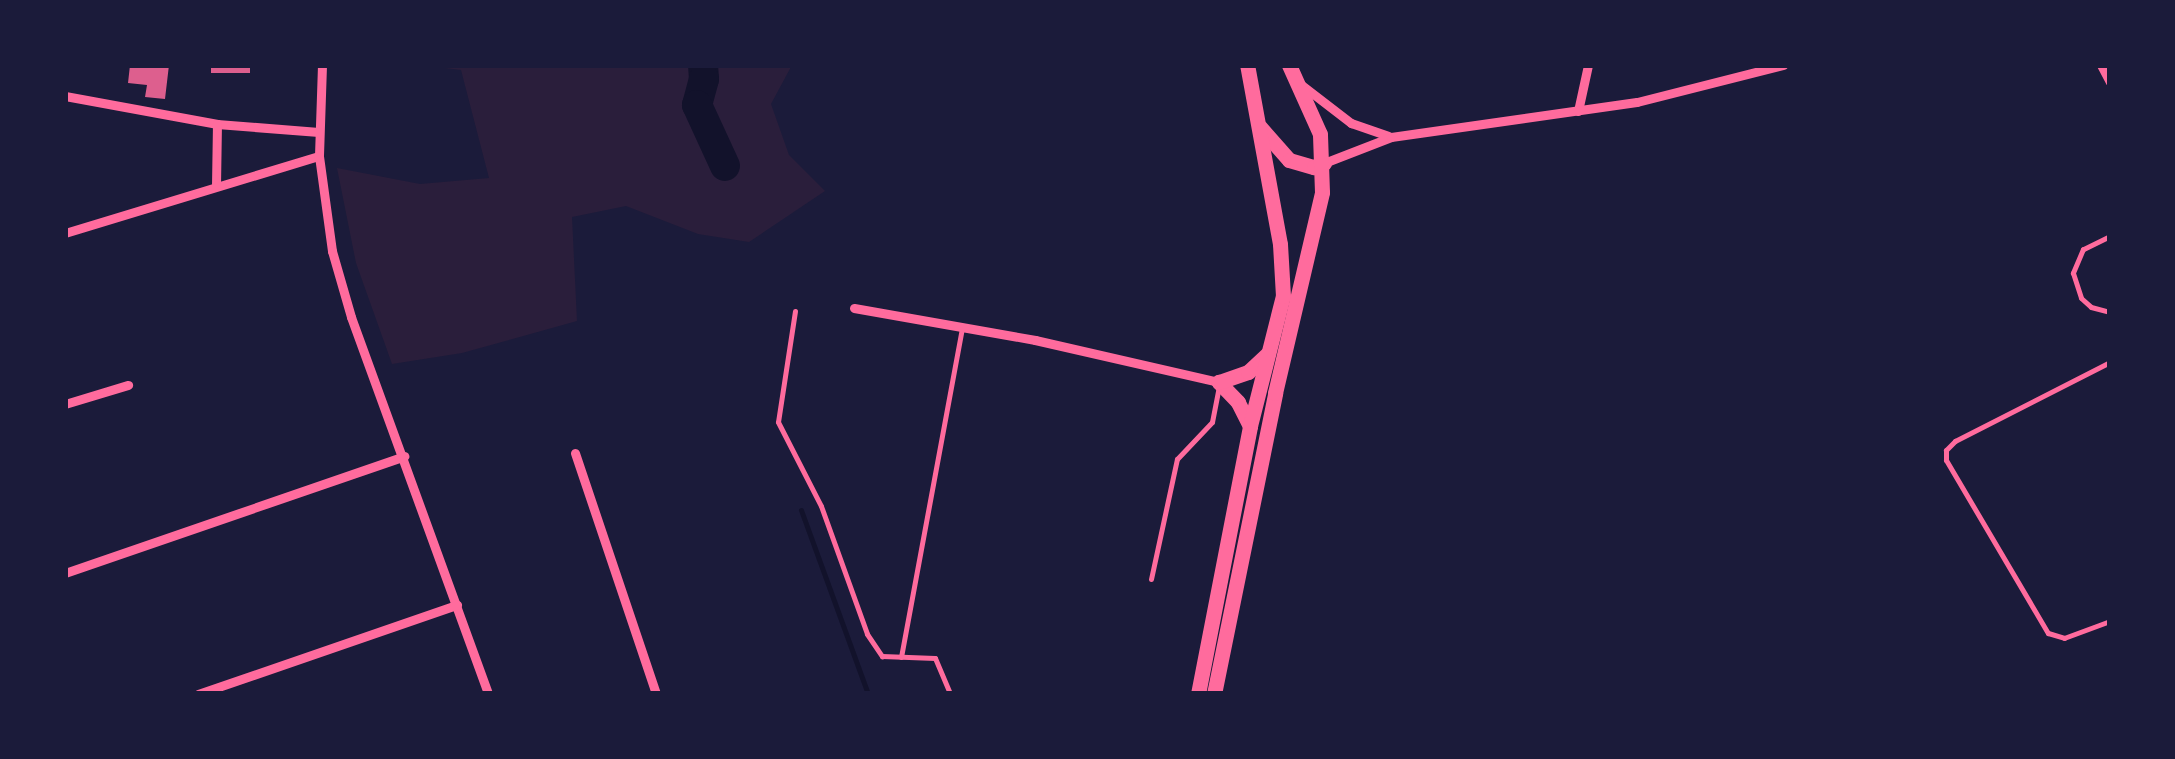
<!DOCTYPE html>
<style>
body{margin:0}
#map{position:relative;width:2175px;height:759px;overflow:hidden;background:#1b1b3a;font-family:Overpass,sans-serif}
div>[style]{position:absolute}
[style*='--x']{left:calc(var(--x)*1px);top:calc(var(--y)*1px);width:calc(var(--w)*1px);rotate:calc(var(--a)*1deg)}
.green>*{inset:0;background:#2a1e3b}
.stream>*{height:5px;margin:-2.5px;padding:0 2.5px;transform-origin:2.5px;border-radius:2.5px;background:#12122b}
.river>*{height:30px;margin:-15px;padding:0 15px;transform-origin:15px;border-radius:15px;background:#12122b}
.building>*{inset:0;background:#dd5f8e;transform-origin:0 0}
.service>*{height:5px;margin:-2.5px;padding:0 2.5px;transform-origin:2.5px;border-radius:2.5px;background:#ff6b9d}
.minor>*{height:9px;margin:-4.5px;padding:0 4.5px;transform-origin:4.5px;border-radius:4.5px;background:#ff6b9d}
.trunk>*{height:15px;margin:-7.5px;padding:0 7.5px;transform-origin:7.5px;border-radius:7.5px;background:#ff6b9d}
span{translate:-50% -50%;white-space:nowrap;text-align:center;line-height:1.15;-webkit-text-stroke:8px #1b1b3a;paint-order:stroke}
.frame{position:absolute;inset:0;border:68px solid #1b1b3a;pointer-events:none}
</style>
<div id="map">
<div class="green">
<i style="clip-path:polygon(420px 65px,792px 65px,771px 104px,789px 155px,825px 191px,749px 242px,698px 234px,626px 206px,572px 217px,577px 321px,462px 353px,392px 364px,356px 263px,337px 168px,420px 184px,489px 178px,461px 70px)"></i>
</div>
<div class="stream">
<i style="--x:801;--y:510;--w:196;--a:70"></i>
</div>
<div class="river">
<i style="--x:703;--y:65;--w:14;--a:86"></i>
<i style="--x:704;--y:79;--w:27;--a:105"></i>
<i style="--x:697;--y:105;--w:67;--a:65.3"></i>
</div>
<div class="building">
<i style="clip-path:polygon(130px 65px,169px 65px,165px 99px,145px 97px,147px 85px,128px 83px)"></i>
<i style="left:211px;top:65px;width:39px;height:8px"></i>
</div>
<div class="service">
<i style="--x:2110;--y:236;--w:30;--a:154"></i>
<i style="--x:2083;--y:249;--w:26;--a:113"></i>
<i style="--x:2073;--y:273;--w:26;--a:72"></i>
<i style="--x:2081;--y:298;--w:13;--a:42"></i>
<i style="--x:2091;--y:307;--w:20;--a:15"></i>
<i style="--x:795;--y:311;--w:112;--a:98.7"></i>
<i style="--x:778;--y:422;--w:94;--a:62.9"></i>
<i style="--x:821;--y:506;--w:136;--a:70.2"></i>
<i style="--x:867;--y:634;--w:27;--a:56"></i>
<i style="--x:882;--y:656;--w:53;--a:2.2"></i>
<i style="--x:935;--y:658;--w:39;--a:67"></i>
<i style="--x:2110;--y:362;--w:174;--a:153"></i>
<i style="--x:1955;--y:441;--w:13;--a:135"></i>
<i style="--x:1946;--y:450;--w:10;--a:90"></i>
<i style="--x:1946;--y:460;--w:201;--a:59.5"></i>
<i style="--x:2048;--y:633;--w:17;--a:17"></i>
<i style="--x:2064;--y:638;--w:49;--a:-20.3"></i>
<i style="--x:1151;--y:579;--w:123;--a:-77.8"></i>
<i style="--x:1177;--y:459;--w:51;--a:-46.6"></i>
<i style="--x:1212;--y:422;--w:38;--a:-79"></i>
<i style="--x:901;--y:657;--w:335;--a:-79.5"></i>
</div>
<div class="minor">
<i style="--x:322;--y:65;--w:91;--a:91.9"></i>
<i style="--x:319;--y:156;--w:96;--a:82.2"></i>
<i style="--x:332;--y:251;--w:69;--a:73.9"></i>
<i style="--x:351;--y:317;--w:401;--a:70"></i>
<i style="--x:2101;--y:65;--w:19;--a:62"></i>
<i style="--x:1299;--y:83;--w:66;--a:37.6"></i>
<i style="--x:1351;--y:123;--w:39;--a:19"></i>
<i style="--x:65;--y:96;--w:155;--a:10.4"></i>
<i style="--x:217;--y:124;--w:102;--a:4.5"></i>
<i style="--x:1578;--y:111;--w:47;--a:-77.7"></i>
<i style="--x:1324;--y:163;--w:72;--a:-21.2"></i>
<i style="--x:1391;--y:137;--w:248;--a:-8.1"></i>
<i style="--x:1637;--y:102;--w:151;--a:-14.2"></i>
<i style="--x:216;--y:186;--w:62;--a:-89.1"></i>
<i style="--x:65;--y:233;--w:265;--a:-16.9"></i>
<i style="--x:854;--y:308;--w:184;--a:10"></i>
<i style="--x:1035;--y:340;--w:189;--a:12.9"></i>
<i style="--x:65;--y:404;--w:66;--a:-16.8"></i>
<i style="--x:575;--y:453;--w:254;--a:71.4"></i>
<i style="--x:65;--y:573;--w:359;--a:-19"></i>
<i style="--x:198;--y:694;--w:274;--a:-19"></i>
</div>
<div class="trunk">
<i style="--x:1260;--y:127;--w:44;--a:48.7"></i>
<i style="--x:1289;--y:160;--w:26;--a:16"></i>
<i style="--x:1314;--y:167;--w:11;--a:-22"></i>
<i style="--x:1250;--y:426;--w:27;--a:-117"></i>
<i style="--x:1238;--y:402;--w:28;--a:-134"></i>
<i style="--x:1219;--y:382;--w:31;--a:-19"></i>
<i style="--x:1248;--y:372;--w:26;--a:-43"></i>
<i style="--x:1198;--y:694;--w:273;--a:-79"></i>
<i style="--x:1250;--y:426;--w:134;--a:-75.8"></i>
<i style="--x:1283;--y:296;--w:52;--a:-93.3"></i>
<i style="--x:1280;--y:244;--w:182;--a:-100.4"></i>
<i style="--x:1214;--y:694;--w:307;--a:-78.5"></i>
<i style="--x:1275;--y:393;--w:206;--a:-76.8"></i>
<i style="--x:1322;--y:192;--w:58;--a:-92"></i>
<i style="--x:1320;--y:134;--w:76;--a:-114.2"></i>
</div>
<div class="frame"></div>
</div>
